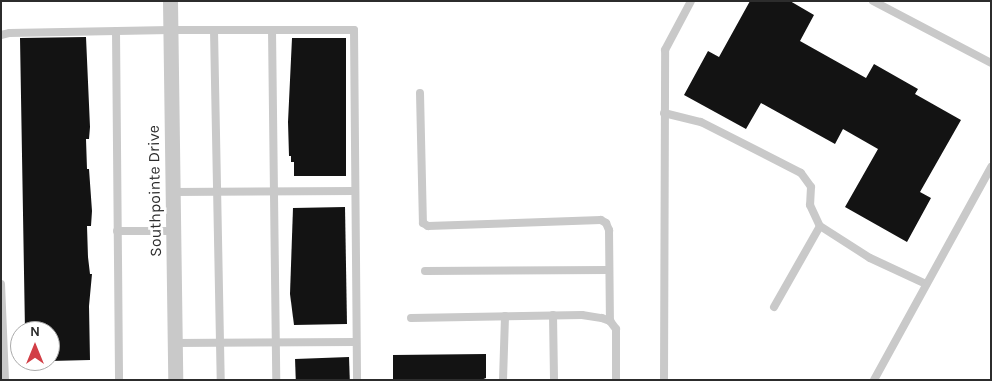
<!DOCTYPE html>
<style>
body{margin:0}
#map{position:relative;width:992px;height:381px;overflow:hidden;background:#fff;font-family:Karla,sans-serif}
div>[style]{position:absolute}
[style*='--x']{left:calc(var(--x)*1px);top:calc(var(--y)*1px);width:calc(var(--w)*1px);rotate:calc(var(--a)*1deg)}
.building>*{inset:0;background:#131313;transform-origin:0 0}
.service>*{height:8px;margin:-4px;padding:0 4px;transform-origin:4px;border-radius:4px;background:#c9c9c9}
.minor>*{height:15px;margin:-7.5px;padding:0 7.5px;transform-origin:7.5px;border-radius:7.5px;background:#c9c9c9}
span{translate:-50% -50%;white-space:nowrap;text-align:center;line-height:1.15;-webkit-text-stroke:5px #fff;paint-order:stroke}
.street-label{font-size:16px;color:#2c2c2c}
.frame{position:absolute;inset:0;border:2px solid #2c2c2c;pointer-events:none}
.north{position:absolute;left:10px;top:321px;width:50px;height:50px;box-sizing:border-box;background:#fff;border:1px solid #ababab;border-radius:50%;rotate:0deg;font-size:14px;font-weight:700;line-height:20px;text-align:center;color:#2c2c2c}
.north::after{content:'';display:block;margin:auto;width:18px;height:22px;background:#d23e46;clip-path:polygon(50% 0,100% 100%,50% 72%,0 100%)}
</style>
<div id="map">
<div class="building">
<i style="clip-path:polygon(750px 1px,790px 1px,814px 15px,800px 41px,866px 78px,874px 64px,918px 89px,915px 94px,961px 120px,920px 192px,931px 198px,907px 242px,845px 207px,878px 149px,843px 129px,835px 144px,761px 103px,746px 129px,684px 95px,708px 51px,719px 57px)"></i>
<i style="clip-path:polygon(86px 37px,90px 127px,89px 139px,86px 139px,87px 169px,89px 169px,92px 211px,91px 226px,87px 226px,88px 257px,90px 274px,92px 274px,89px 306px,90px 360px,50px 361px,50px 331px,25px 331px,20px 38px)"></i>
<i style="clip-path:polygon(292px 38px,346px 38px,346px 176px,294px 176px,294px 162px,291px 162px,291px 156px,289px 156px,288px 122px)"></i>
<i style="clip-path:polygon(345px 207px,347px 324px,294px 325px,290px 294px,293px 208px)"></i>
<i style="clip-path:polygon(486px 354px,486px 378px,481px 380px,393px 380px,393px 355px)"></i>
<i style="left:349px;top:357px;width:23px;height:54px;rotate:88deg"></i>
</div>
<div class="service">
<i style="--x:873;--y:1;--w:133;--a:27.7"></i>
<i style="--x:214;--y:30;--w:350;--a:88.9"></i>
<i style="--x:272;--y:30;--w:350;--a:89.3"></i>
<i style="--x:116;--y:31;--w:349;--a:89.5"></i>
<i style="--x:1;--y:35;--w:9;--a:-13"></i>
<i style="--x:10;--y:33;--w:160;--a:-1.1"></i>
<i style="--x:170;--y:30;--w:184;--a:0"></i>
<i style="--x:354;--y:30;--w:350;--a:89.5"></i>
<i style="--x:420;--y:93;--w:130;--a:88.7"></i>
<i style="--x:423;--y:223;--w:6;--a:31"></i>
<i style="--x:428;--y:226;--w:173;--a:-2"></i>
<i style="--x:601;--y:220;--w:6;--a:31"></i>
<i style="--x:606;--y:223;--w:8;--a:67"></i>
<i style="--x:609;--y:230;--w:91;--a:89.4"></i>
<i style="--x:664;--y:113;--w:38;--a:14"></i>
<i style="--x:701;--y:122;--w:112;--a:27"></i>
<i style="--x:801;--y:173;--w:17;--a:54"></i>
<i style="--x:811;--y:187;--w:18;--a:93"></i>
<i style="--x:810;--y:205;--w:23;--a:65"></i>
<i style="--x:820;--y:226;--w:59;--a:32.6"></i>
<i style="--x:870;--y:258;--w:62;--a:24.9"></i>
<i style="--x:173;--y:192;--w:182;--a:-0.3"></i>
<i style="--x:117;--y:231;--w:56;--a:0"></i>
<i style="--x:425;--y:271;--w:184;--a:-0.3"></i>
<i style="--x:1;--y:284;--w:96;--a:87.6"></i>
<i style="--x:774;--y:307;--w:93;--a:-60.4"></i>
<i style="--x:553;--y:315;--w:65;--a:89.1"></i>
<i style="--x:411;--y:318;--w:171;--a:-1"></i>
<i style="--x:582;--y:315;--w:20;--a:9"></i>
<i style="--x:602;--y:318;--w:9;--a:21"></i>
<i style="--x:610;--y:321;--w:10;--a:53"></i>
<i style="--x:616;--y:329;--w:51;--a:90"></i>
<i style="--x:174;--y:343;--w:182;--a:-0.3"></i>
<i style="--x:503;--y:380;--w:64;--a:-88.2"></i>
<i style="--x:664;--y:380;--w:330;--a:-89.8"></i>
<i style="--x:665;--y:50;--w:55;--a:-62"></i>
<i style="--x:874;--y:380;--w:243;--a:-61.2"></i>
</div>
<div class="minor">
<i style="--x:170;--y:1;--w:379;--a:89.2"></i>
</div>
<div class="street-label">
<span style="left:155px;top:191px;rotate:-91deg">Southpointe Drive</span>
</div>
<div class="frame"></div>
<div class="north">N</div>
</div>
